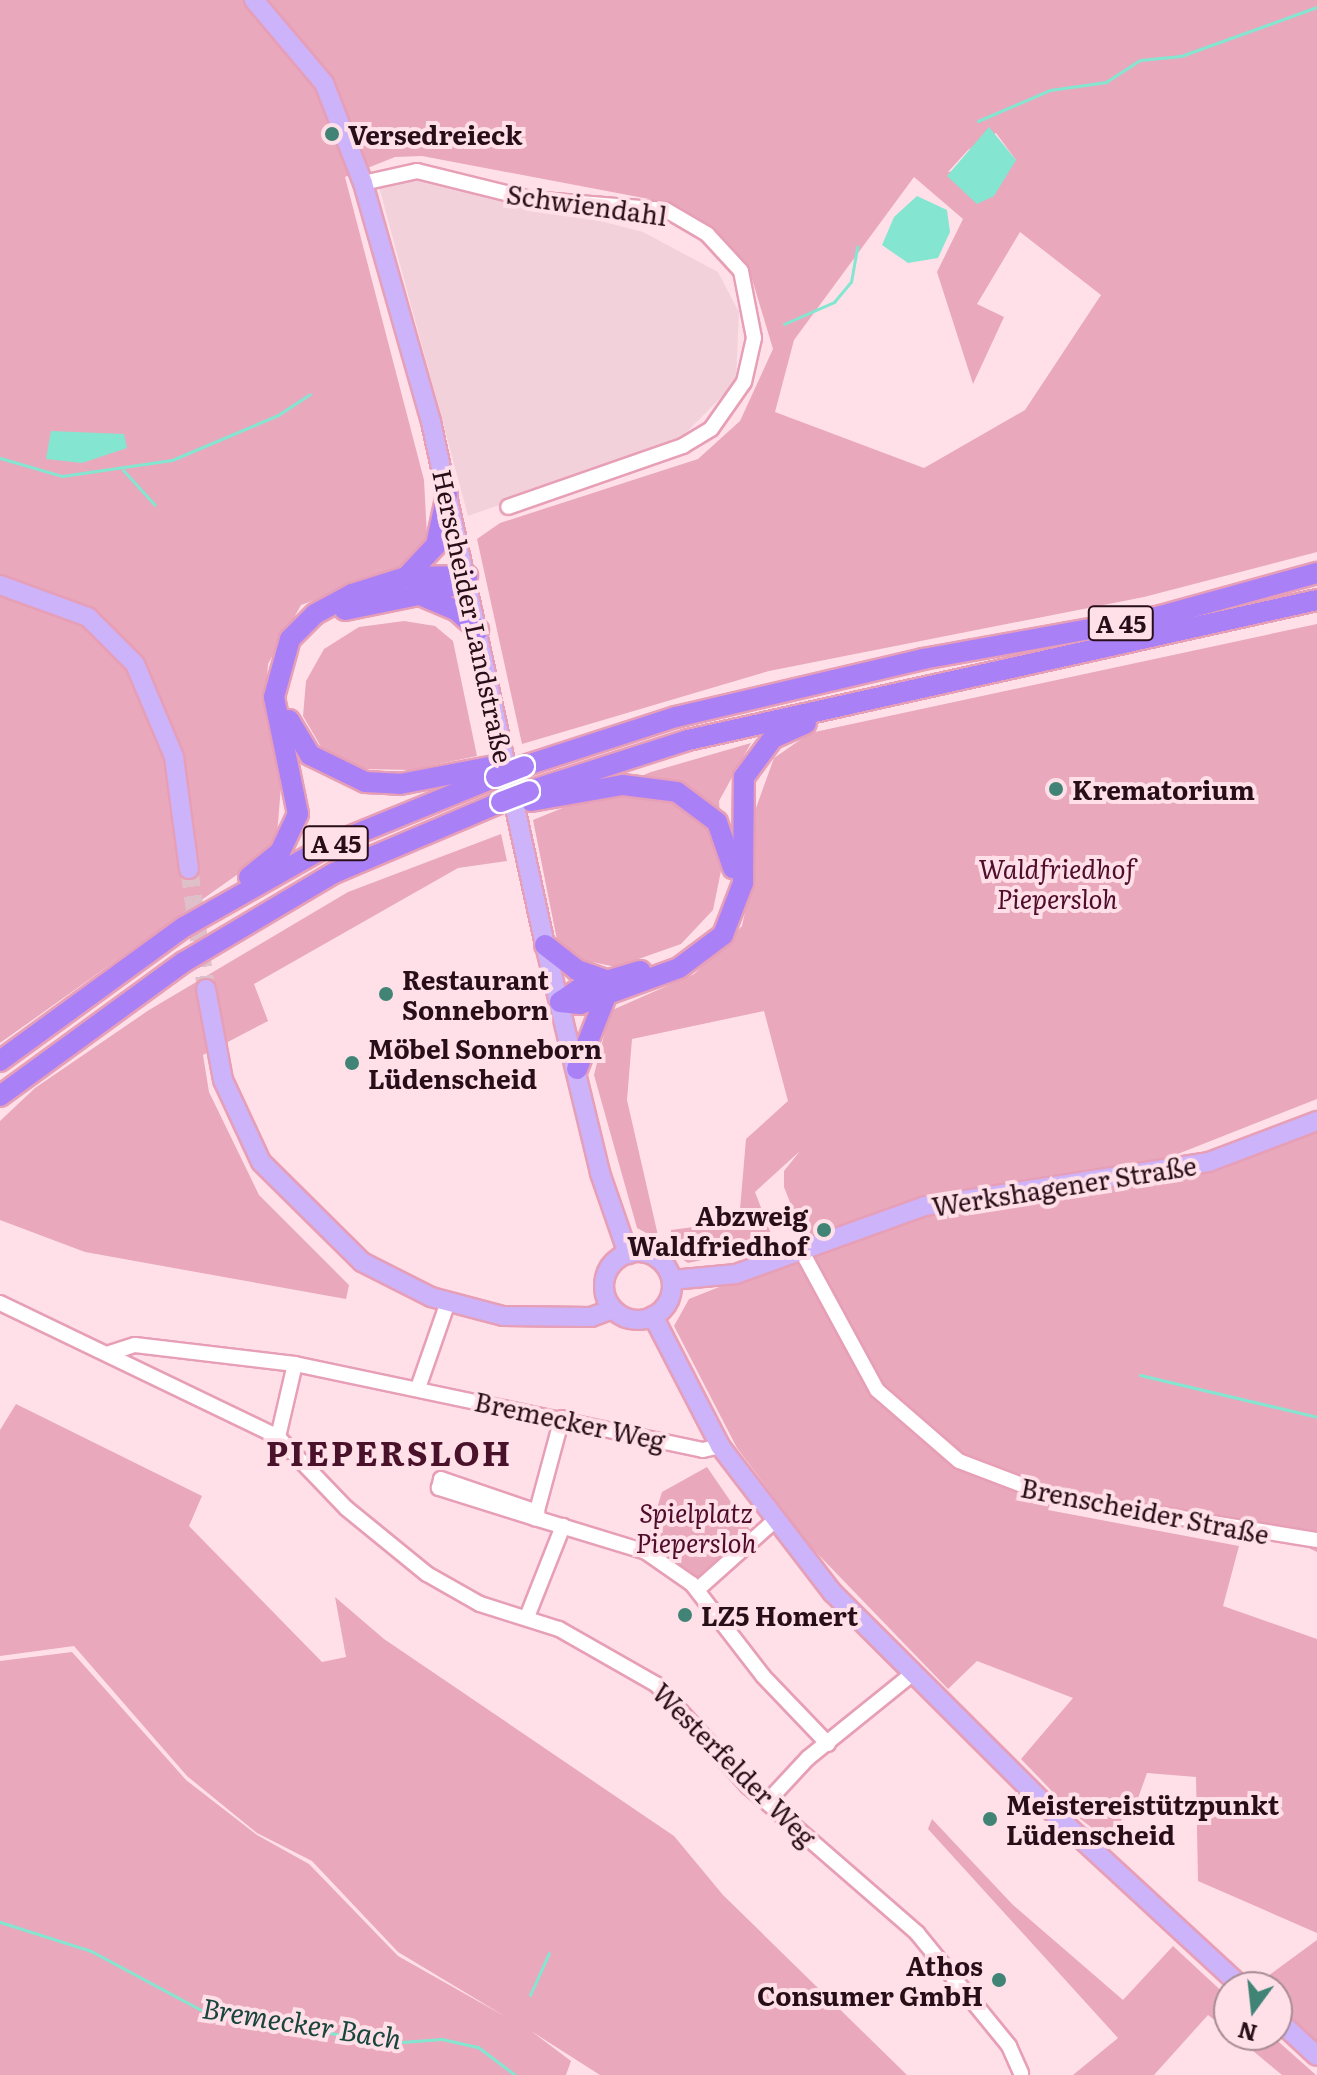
<!DOCTYPE html>
<meta charset="utf-8">
<style>
body{margin:0}
#map{position:relative;width:1317px;height:2075px;overflow:hidden;background:#ffe0e9;font-family:Literata,serif}
div>[style]{position:absolute}
[style*='--x']{left:calc(var(--x)*1px);top:calc(var(--y)*1px);width:calc(var(--w)*1px);rotate:calc(var(--a)*1deg)}
.built>*{inset:0;background:#f3d1db}
.green>*{inset:0;background:#e9a8bc}
.water>*{inset:0;background:#84e6d0}
.stream>*{height:3px;margin:-1.5px;padding:0 1.5px;transform-origin:1.5px;border-radius:1.5px;background:#84e6d0}
.major-tunnel>*{height:18px;margin-top:-9px;transform-origin:0;background:repeating-linear-gradient(90deg,#dfc0ca 0 18px,transparent 0 27px)}
.roads{filter:drop-shadow(2px 0 #e79fb7) drop-shadow(-2px 0 #e79fb7) drop-shadow(0 2px #e79fb7) drop-shadow(0 -2px #e79fb7)}
.minor>*{height:14px;margin:-7px;padding:0 7px;transform-origin:7px;border-radius:7px;background:#fff}
.major>*{height:18px;margin:-9px;padding:0 9px;transform-origin:9px;border-radius:9px;background:#ccb3fa}
.major>.ring{margin:-9px;padding:0;box-sizing:content-box;background:none;border:18px solid #ccb3fa;border-radius:50%}
.highway>*{height:20px;margin:-10px;padding:0 10px;transform-origin:10px;border-radius:10px;background:#aa80f7}
.bridges{filter:drop-shadow(2px 0 #fff) drop-shadow(-2px 0 #fff) drop-shadow(0 2px #fff) drop-shadow(0 -2px #fff)}
.highway-bridge>*{height:20px;margin:-10px;padding:0 10px;transform-origin:10px;border-radius:10px;background:#aa80f7}
.dots>*{width:22px;height:22px;translate:-50% -50%;box-sizing:border-box;border:4px solid #ffe0e9;border-radius:50%}
span{translate:-50% -50%;white-space:nowrap;text-align:center;line-height:1.15;-webkit-text-stroke:8px #ffe0e9;paint-order:stroke}
.shield-label span{padding:2px 6px;background:#ffe0e9;border:2px solid;border-radius:6px;-webkit-text-stroke-width:0}
.shield-label{font-size:24px;color:#280e18;font-weight:700}
.poi-label{font-size:26px;color:#280e18;font-weight:700}
.left{translate:0 -50%;text-align:left}
.right{translate:-100% -50%;text-align:right}
.street-label{font-size:26px;color:#280e18}
.park-label{font-size:26px;color:#500c2b;font-style:italic}
.water-label{font-size:28px;color:#18453c;font-style:italic}
.district-label{font-size:34px;color:#4a112a;font-weight:700;letter-spacing:2px}
.north{position:absolute;left:1213px;top:1971px;width:80px;height:80px;box-sizing:border-box;background:#ffe0e9;border:2px solid #a98c95;border-radius:50%;rotate:195deg;font-size:22px;font-weight:700;line-height:32px;text-align:center;color:#280e18}
.north::after{content:'';display:block;margin:auto;width:28px;height:36px;background:#418476;clip-path:polygon(50% 0,100% 100%,50% 72%,0 100%)}
</style>
<div id="map">
<div class="built">
<i style="clip-path:polygon(433px 178px,643px 232px,718px 272px,739px 312px,736px 382px,677px 442px,468px 516px,379px 187px)"></i>
</div>
<div class="green">
<i style="clip-path:polygon(evenodd,0 0,1317px 0,1317px 552px,1144px 597px,769px 671px,522px 744px,477px 539px,500px 523px,698px 459px,740px 421px,773px 349px,752px 279px,732px 248px,694px 218px,649px 199px,422px 156px,395px 157px,345px 177px,424px 480px,427px 536px,403px 569px,301px 605px,268px 664px,265px 714px,281px 786px,276px 847px,0 1043px,0 0,996px 133px,1016px 160px,948px 172px,968px 150px,996px 133px,0 0,914px 177px,963px 219px,937px 272px,973px 384px,1004px 317px,977px 304px,1020px 232px,1101px 295px,1025px 410px,924px 468px,775px 412px,794px 340px,914px 177px)"></i>
<i style="clip-path:polygon(404px 621px,435px 626px,453px 641px,477px 756px,411px 770px,361px 769px,324px 752px,303px 716px,306px 681px,324px 649px,359px 627px)"></i>
<i style="clip-path:polygon(1317px 624px,1317px 1099px,1165px 1159px,923px 1195px,804px 1238px,784px 1187px,784px 1171px,800px 1151px,755px 1192px,775px 1244px,688px 1263px,670px 1251px,671px 1230px,739px 1221px,746px 1139px,788px 1101px,764px 1011px,632px 1039px,627px 1100px,659px 1240px,637px 1228px,594px 1075px,610px 1011px,694px 974px,742px 926px,753px 874px,752px 819px,774px 758px,810px 733px)"></i>
<i style="clip-path:polygon(751px 743px,719px 801px,723px 861px,713px 910px,681px 944px,616px 967px,582px 960px,557px 940px,533px 820px,651px 772px)"></i>
<i style="clip-path:polygon(501px 834px,507px 861px,458px 868px,254px 984px,268px 1021px,203px 1055px,209px 1092px,259px 1195px,349px 1285px,346px 1299px,85px 1252px,0 1220px,0 1121px,35px 1088px,149px 1010px,348px 892px)"></i>
<i style="clip-path:polygon(1317px 1127px,1317px 1552px,1265px 1527px,1055px 1488px,1048px 1510px,1239px 1546px,1223px 1606px,1317px 1639px,1317px 1933px,1198px 1881px,1196px 1777px,1147px 1773px,1136px 1804px,1105px 1838px,1074px 1814px,1021px 1759px,1073px 1698px,977px 1661px,948px 1689px,811px 1547px,737px 1448px,674px 1326px,689px 1299px,875px 1225px,1009px 1199px,1153px 1183px,1252px 1156px)"></i>
<i style="clip-path:polygon(16px 1404px,202px 1496px,189px 1526px,322px 1662px,346px 1657px,335px 1597px,384px 1639px,674px 1836px,723px 1895px,907px 2075px,600px 2075px,531px 2031px,571px 2061px,566px 2075px,0 2075px,0 1661px,72px 1652px,186px 1780px,257px 1835px,309px 1864px,398px 1956px,506px 2017px,398px 1952px,312px 1861px,257px 1833px,187px 1776px,74px 1646px,0 1656px,0 1430px)"></i>
<i style="clip-path:polygon(707px 1467px,751px 1531px,698px 1579px,646px 1543px,662px 1492px)"></i>
<i style="clip-path:polygon(932px 1819px,1013px 1905px,1123px 2000px,1173px 1946px,1229px 1998px,1229px 2031px,1208px 2015px,1154px 2075px,1073px 2075px,1118px 2038px,928px 1829px)"></i>
<i style="clip-path:polygon(1317px 1940px,1317px 2041px,1277px 2003px,1277px 1987px,1257px 1984px)"></i>
<i style="clip-path:polygon(1234px 2035px,1271px 2035px,1316px 2075px,1282px 2075px)"></i>
</div>
<div class="water">
<i style="clip-path:polygon(989px 127px,1016px 160px,994px 196px,977px 204px,947px 176px)"></i>
<i style="clip-path:polygon(917px 196px,947px 210px,950px 232px,938px 258px,908px 263px,882px 245px,894px 217px)"></i>
<i style="clip-path:polygon(51px 431px,124px 434px,127px 448px,82px 463px,46px 459px)"></i>
</div>
<div class="stream">
<i style="--x:978;--y:121;--w:78;--a:-23.3"></i>
<i style="--x:1050;--y:90;--w:57;--a:-8.1"></i>
<i style="--x:1106;--y:82;--w:40;--a:-32.9"></i>
<i style="--x:1140;--y:60;--w:41;--a:-5.6"></i>
<i style="--x:1181;--y:56;--w:145;--a:-19.8"></i>
<i style="--x:784;--y:324;--w:55;--a:-23.7"></i>
<i style="--x:834;--y:302;--w:26;--a:-50"></i>
<i style="--x:851;--y:282;--w:36;--a:-80"></i>
<i style="--x:0;--y:458;--w:65;--a:16.2"></i>
<i style="--x:62;--y:476;--w:111;--a:-8.3"></i>
<i style="--x:172;--y:460;--w:115;--a:-23"></i>
<i style="--x:278;--y:415;--w:38;--a:-33"></i>
<i style="--x:123;--y:470;--w:47;--a:47.6"></i>
<i style="--x:1140;--y:1375;--w:182;--a:13.3"></i>
<i style="--x:0;--y:1922;--w:96;--a:17.7"></i>
<i style="--x:91;--y:1951;--w:127;--a:28.2"></i>
<i style="--x:203;--y:2011;--w:189;--a:9.8"></i>
<i style="--x:389;--y:2043;--w:53;--a:-4.3"></i>
<i style="--x:442;--y:2039;--w:37;--a:13"></i>
<i style="--x:478;--y:2047;--w:46;--a:37.1"></i>
<i style="--x:530;--y:1995;--w:46;--a:-65.7"></i>
</div>
<div class="major-tunnel">
<i style="--x:189;--y:869;--w:121;--a:81.9"></i>
</div>
<div class="roads">
<div class="minor">
<i style="--x:363;--y:183;--w:55;--a:-12.5"></i>
<i style="--x:417;--y:171;--w:116;--a:13.9"></i>
<i style="--x:530;--y:199;--w:136;--a:4.6"></i>
<i style="--x:666;--y:210;--w:48;--a:30.3"></i>
<i style="--x:707;--y:234;--w:50;--a:47.4"></i>
<i style="--x:741;--y:271;--w:68;--a:79"></i>
<i style="--x:754;--y:338;--w:45;--a:102.8"></i>
<i style="--x:744;--y:382;--w:57;--a:125.1"></i>
<i style="--x:711;--y:429;--w:33;--a:149"></i>
<i style="--x:683;--y:446;--w:185;--a:160.8"></i>
<i style="--x:801;--y:1250;--w:159;--a:61.5"></i>
<i style="--x:877;--y:1390;--w:108;--a:40.9"></i>
<i style="--x:959;--y:1461;--w:102;--a:20.8"></i>
<i style="--x:1054;--y:1497;--w:266;--a:9.3"></i>
<i style="--x:0;--y:1303;--w:309;--a:25.7"></i>
<i style="--x:278;--y:1437;--w:98;--a:46.2"></i>
<i style="--x:346;--y:1508;--w:104;--a:39.2"></i>
<i style="--x:427;--y:1574;--w:61;--a:29.5"></i>
<i style="--x:480;--y:1604;--w:83;--a:17.6"></i>
<i style="--x:559;--y:1629;--w:113;--a:29.7"></i>
<i style="--x:657;--y:1685;--w:136;--a:48"></i>
<i style="--x:748;--y:1786;--w:224;--a:41"></i>
<i style="--x:917;--y:1933;--w:146;--a:50.8"></i>
<i style="--x:1009;--y:2046;--w:30;--a:66"></i>
<i style="--x:110;--y:1353;--w:26;--a:-18"></i>
<i style="--x:135;--y:1345;--w:161;--a:6.8"></i>
<i style="--x:295;--y:1364;--w:417;--a:11.9"></i>
<i style="--x:703;--y:1450;--w:17;--a:-13"></i>
<i style="--x:418;--y:1388;--w:91;--a:-70.8"></i>
<i style="--x:562;--y:1418;--w:104;--a:105.1"></i>
<i style="--x:535;--y:1518;--w:116;--a:17"></i>
<i style="--x:646;--y:1552;--w:56;--a:34.8"></i>
<i style="--x:692;--y:1584;--w:116;--a:52.3"></i>
<i style="--x:763;--y:1676;--w:94;--a:46.3"></i>
<i style="--x:278;--y:1437;--w:75;--a:-76.9"></i>
<i style="--x:535;--y:1518;--w:101;--a:-162.6"></i>
<i style="--x:439;--y:1488;--w:9;--a:-77"></i>
<i style="--x:441;--y:1479;--w:102;--a:19"></i>
<i style="--x:698;--y:1589;--w:101;--a:-41.8"></i>
<i style="--x:527;--y:1617;--w:98;--a:-68.4"></i>
<i style="--x:768;--y:1801;--w:59;--a:-47.1"></i>
<i style="--x:808;--y:1758;--w:134;--a:-38.9"></i>
</div>
<div class="major">
<i style="--x:254;--y:0;--w:109;--a:49.9"></i>
<i style="--x:324;--y:83;--w:107;--a:68.7"></i>
<i style="--x:363;--y:183;--w:248;--a:74.1"></i>
<i style="--x:431;--y:422;--w:535;--a:77.7"></i>
<i style="--x:545;--y:945;--w:235;--a:76.4"></i>
<i style="--x:600;--y:1173;--w:86;--a:70.9"></i>
<i style="--x:0;--y:585;--w:94;--a:20"></i>
<i style="--x:88;--y:617;--w:66;--a:45"></i>
<i style="--x:135;--y:664;--w:101;--a:67.2"></i>
<i style="--x:174;--y:757;--w:113;--a:82.4"></i>
<i style="--x:206;--y:989;--w:93;--a:79.4"></i>
<i style="--x:223;--y:1080;--w:90;--a:65.1"></i>
<i style="--x:261;--y:1162;--w:142;--a:44.7"></i>
<i style="--x:362;--y:1262;--w:77;--a:26.9"></i>
<i style="--x:431;--y:1297;--w:74;--a:14.8"></i>
<i style="--x:503;--y:1316;--w:88;--a:0.7"></i>
<i style="--x:591;--y:1317;--w:23;--a:-20"></i>
<i class="ring" style="left:604px;top:1252px;width:50px;height:50px"></i>
<i style="--x:672;--y:1280;--w:64;--a:-5.4"></i>
<i style="--x:736;--y:1274;--w:201;--a:-19.8"></i>
<i style="--x:925;--y:1206;--w:287;--a:-8.8"></i>
<i style="--x:1209;--y:1162;--w:116;--a:-20.8"></i>
<i style="--x:653;--y:1316;--w:146;--a:62.7"></i>
<i style="--x:720;--y:1446;--w:185;--a:52.5"></i>
<i style="--x:833;--y:1593;--w:325;--a:44.9"></i>
<i style="--x:1063;--y:1822;--w:243;--a:42.7"></i>
<i style="--x:1277;--y:2019;--w:54;--a:42.8"></i>
</div>
<div class="highway">
<i style="--x:407;--y:576;--w:42;--a:-46.9"></i>
<i style="--x:436;--y:545;--w:52;--a:-77.8"></i>
<i style="--x:420;--y:595;--w:39;--a:23"></i>
<i style="--x:456;--y:610;--w:30;--a:42"></i>
<i style="--x:345;--y:610;--w:100;--a:-11.5"></i>
<i style="--x:443;--y:590;--w:28;--a:-30"></i>
<i style="--x:289;--y:720;--w:41;--a:59"></i>
<i style="--x:310;--y:755;--w:61;--a:26.1"></i>
<i style="--x:365;--y:782;--w:35;--a:3"></i>
<i style="--x:400;--y:784;--w:96;--a:-10.8"></i>
<i style="--x:524;--y:766;--w:160;--a:-17.9"></i>
<i style="--x:676;--y:717;--w:254;--a:-13.2"></i>
<i style="--x:923;--y:659;--w:238;--a:-10.2"></i>
<i style="--x:1157;--y:617;--w:166;--a:-15.4"></i>
<i style="--x:529;--y:791;--w:167;--a:-17.8"></i>
<i style="--x:688;--y:740;--w:644;--a:-12.55"></i>
<i style="--x:531;--y:801;--w:93;--a:-9.9"></i>
<i style="--x:623;--y:785;--w:54;--a:7.4"></i>
<i style="--x:677;--y:792;--w:50;--a:36.9"></i>
<i style="--x:717;--y:822;--w:49;--a:70.8"></i>
<i style="--x:249;--y:877;--w:40;--a:-39"></i>
<i style="--x:280;--y:852;--w:42;--a:-64.7"></i>
<i style="--x:298;--y:814;--w:119;--a:-101.6"></i>
<i style="--x:274;--y:697;--w:60;--a:-74.6"></i>
<i style="--x:290;--y:639;--w:35;--a:-45"></i>
<i style="--x:315;--y:614;--w:42;--a:-28.4"></i>
<i style="--x:352;--y:594;--w:57;--a:-17.5"></i>
<i style="--x:406;--y:577;--w:61;--a:-0.9"></i>
<i style="--x:545;--y:945;--w:41;--a:38"></i>
<i style="--x:577;--y:970;--w:31;--a:19"></i>
<i style="--x:560;--y:1002;--w:20;--a:6"></i>
<i style="--x:580;--y:1004;--w:105;--a:-20"></i>
<i style="--x:679;--y:968;--w:55;--a:-36.9"></i>
<i style="--x:723;--y:935;--w:56;--a:-69"></i>
<i style="--x:743;--y:883;--w:106;--a:-89.5"></i>
<i style="--x:744;--y:777;--w:49;--a:-53.4"></i>
<i style="--x:773;--y:738;--w:36;--a:-24"></i>
<i style="--x:560;--y:1002;--w:23;--a:-34"></i>
<i style="--x:579;--y:989;--w:64;--a:-16.4"></i>
<i style="--x:0;--y:1061;--w:228;--a:-36.1"></i>
<i style="--x:184;--y:927;--w:164;--a:-29.5"></i>
<i style="--x:327;--y:846;--w:183;--a:-22.2"></i>
<i style="--x:577;--y:1069;--w:79;--a:-68.3"></i>
<i style="--x:0;--y:1096;--w:228;--a:-36.1"></i>
<i style="--x:184;--y:962;--w:174;--a:-30.7"></i>
<i style="--x:334;--y:873;--w:181;--a:-23"></i>
</div>
</div>
<div class="bridges">
<div class="highway-bridge">
<i style="--x:496;--y:777;--w:30;--a:-21"></i>
<i style="--x:501;--y:802;--w:30;--a:-21"></i>
</div>
</div>
<div class="dots">
<i style="left:332px;top:134px;background:#418476"></i>
<i style="left:1056px;top:789px;background:#418476"></i>
<i style="left:386px;top:994px;background:#418476"></i>
<i style="left:352px;top:1063px;background:#418476"></i>
<i style="left:824px;top:1230px;background:#418476"></i>
<i style="left:685px;top:1615px;background:#418476"></i>
<i style="left:990px;top:1819px;background:#418476"></i>
<i style="left:999px;top:1980px;background:#418476"></i>
</div>
<div class="shield-label">
<span style="left:1121px;top:623px">A 45</span>
<span style="left:336px;top:843px">A 45</span>
</div>
<div class="poi-label">
<span class="left" style="left:348px;top:134px">Versedreieck</span>
<span class="left" style="left:1072px;top:789px">Krematorium</span>
<span class="left" style="left:402px;top:994px">Restaurant<br>Sonneborn</span>
<span class="left" style="left:368px;top:1063px">Möbel Sonneborn<br>Lüdenscheid</span>
<span class="right" style="left:808px;top:1230px">Abzweig<br>Waldfriedhof</span>
<span class="left" style="left:701px;top:1615px">LZ5 Homert</span>
<span class="left" style="left:1006px;top:1819px">Meistereistützpunkt<br>Lüdenscheid</span>
<span class="right" style="left:983px;top:1980px">Athos<br>Consumer GmbH</span>
</div>
<div class="street-label">
<span style="left:587px;top:204px;rotate:8deg">Schwiendahl</span>
<span style="left:474px;top:616px;rotate:78deg">Herscheider Landstraße</span>
<span style="left:1064px;top:1185px;rotate:-9deg">Werkshagener Straße</span>
<span style="left:570px;top:1420px;rotate:12deg">Bremecker Weg</span>
<span style="left:1145px;top:1510px;rotate:11deg">Brenscheider Straße</span>
<span style="left:735px;top:1764px;rotate:45deg">Westerfelder Weg</span>
</div>
<div class="park-label">
<span style="left:1057px;top:883px">Waldfriedhof<br>Piepersloh</span>
<span style="left:696px;top:1527px">Spielplatz<br>Piepersloh</span>
</div>
<div class="water-label">
<span style="left:302px;top:2022px;rotate:9deg">Bremecker Bach</span>
</div>
<div class="district-label">
<span style="left:389px;top:1452px">PIEPERSLOH</span>
</div>
<div class="north">N</div>
</div>
